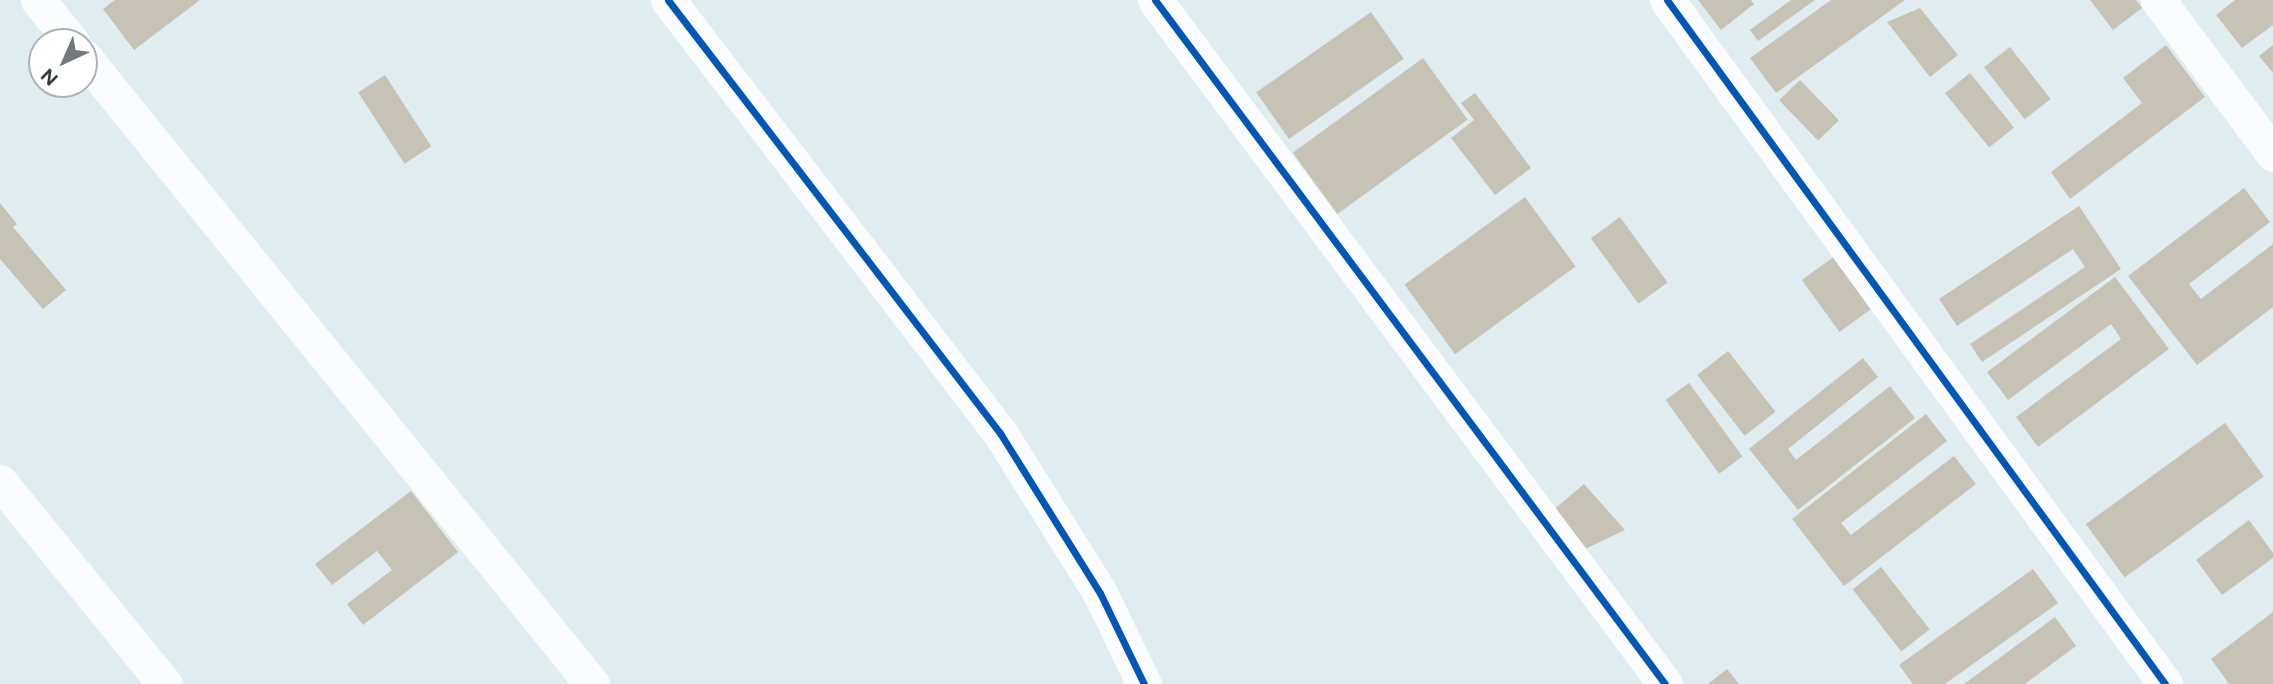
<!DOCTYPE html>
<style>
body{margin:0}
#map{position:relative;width:2273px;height:684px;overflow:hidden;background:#dfecf0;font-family:Figtree,sans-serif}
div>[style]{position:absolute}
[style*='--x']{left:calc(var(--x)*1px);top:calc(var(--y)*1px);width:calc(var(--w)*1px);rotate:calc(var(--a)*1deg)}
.building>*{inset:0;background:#c7c3b4;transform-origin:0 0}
.street>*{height:35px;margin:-17.5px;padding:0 17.5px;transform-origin:17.5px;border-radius:17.5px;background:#fafcfd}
.cycleway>*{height:7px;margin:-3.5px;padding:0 3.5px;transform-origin:3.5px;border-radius:3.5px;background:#0057b8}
span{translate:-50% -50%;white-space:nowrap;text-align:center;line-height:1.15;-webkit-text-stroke:5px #fff;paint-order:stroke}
.north{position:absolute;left:28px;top:28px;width:70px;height:70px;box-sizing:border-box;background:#fff;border:2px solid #adb1b3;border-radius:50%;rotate:224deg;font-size:19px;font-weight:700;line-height:28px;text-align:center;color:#333d40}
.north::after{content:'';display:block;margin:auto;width:24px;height:32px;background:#6f7a7e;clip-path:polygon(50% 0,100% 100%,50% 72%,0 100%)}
</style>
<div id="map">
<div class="building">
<i style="clip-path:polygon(115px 0,200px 0,134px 50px,103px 9px)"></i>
<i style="clip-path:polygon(1698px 0,1751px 0,1754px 4px,1721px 30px)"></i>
<i style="clip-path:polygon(1791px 0,1815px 0,1758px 41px,1750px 30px)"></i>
<i style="clip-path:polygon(1831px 0,1905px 0,1776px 93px,1750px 58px)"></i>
<i style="clip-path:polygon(2090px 0,2136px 0,2142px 8px,2113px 30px)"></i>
<i style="clip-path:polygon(2235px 0,2273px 0,2273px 25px,2242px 48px,2216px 15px)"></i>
<i style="clip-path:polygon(1920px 8px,1958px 55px,1930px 77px,1887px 22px)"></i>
<i style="left:1371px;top:12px;width:57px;height:140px;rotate:55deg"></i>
<i style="clip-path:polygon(2166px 45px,2205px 97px,2070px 199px,2051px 172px,2142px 103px,2123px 78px)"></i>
<i style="clip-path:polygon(2273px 45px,2273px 73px,2259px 56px)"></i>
<i style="left:2010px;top:47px;width:66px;height:33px;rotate:52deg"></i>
<i style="left:1423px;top:58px;width:76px;height:161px;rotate:54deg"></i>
<i style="left:1970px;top:73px;width:70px;height:32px;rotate:51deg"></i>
<i style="left:385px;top:75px;width:85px;height:32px;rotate:57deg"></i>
<i style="left:1800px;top:80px;width:56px;height:29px;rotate:46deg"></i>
<i style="clip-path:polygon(1475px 93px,1531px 168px,1495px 195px,1451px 138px,1474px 120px,1461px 103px)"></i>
<i style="clip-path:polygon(2244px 188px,2270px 222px,2189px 284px,2201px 299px,2273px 244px,2273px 307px,2197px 365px,2128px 276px)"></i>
<i style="left:1525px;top:197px;width:86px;height:149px;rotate:54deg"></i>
<i style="clip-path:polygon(0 203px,17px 224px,13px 227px,66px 290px,43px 309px,0 259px)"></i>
<i style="clip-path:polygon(2079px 206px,2121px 269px,1982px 362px,1970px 344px,2085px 267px,2073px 249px,1957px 326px,1939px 299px)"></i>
<i style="left:1620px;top:217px;width:81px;height:36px;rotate:54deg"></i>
<i style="left:1835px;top:256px;width:64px;height:41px;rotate:54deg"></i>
<i style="clip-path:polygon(2115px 277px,2169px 349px,2038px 447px,2016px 417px,2121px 339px,2111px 324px,2008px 400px,1987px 372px)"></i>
<i style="left:1728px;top:351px;width:77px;height:39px;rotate:52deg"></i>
<i style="clip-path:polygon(1863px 358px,1878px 377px,1788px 449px,1796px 460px,1890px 386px,1915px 418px,1798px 510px,1749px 449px)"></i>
<i style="left:1689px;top:383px;width:91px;height:29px;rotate:54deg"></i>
<i style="clip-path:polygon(1926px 414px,1947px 441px,1841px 523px,1851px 535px,1954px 456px,1976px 484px,1844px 586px,1792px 519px)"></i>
<i style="left:2225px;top:423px;width:66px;height:172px;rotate:54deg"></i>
<i style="clip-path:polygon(1584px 484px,1625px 530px,1585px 549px,1552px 511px)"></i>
<i style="clip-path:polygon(411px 491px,458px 552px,363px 625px,347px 604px,392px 570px,377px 551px,332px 585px,315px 564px)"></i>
<i style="clip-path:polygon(2249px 520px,2273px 553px,2273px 558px,2222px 595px,2196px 560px)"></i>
<i style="left:1881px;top:567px;width:79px;height:36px;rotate:52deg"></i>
<i style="clip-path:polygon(2033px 569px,2058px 603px,1945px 684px,1913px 684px,1899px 665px)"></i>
<i style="clip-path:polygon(2273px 612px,2273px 684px,2229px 684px,2211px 659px)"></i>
<i style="clip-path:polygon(2055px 617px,2076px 646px,2025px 684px,1964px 684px)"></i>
<i style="clip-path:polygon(1727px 669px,1739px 684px,1708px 684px)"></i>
</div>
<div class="street">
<i style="--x:38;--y:0;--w:54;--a:51"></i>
<i style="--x:668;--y:0;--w:546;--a:52.52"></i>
<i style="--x:1000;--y:433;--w:189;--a:58"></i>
<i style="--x:1100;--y:593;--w:101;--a:64.2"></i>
<i style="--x:1155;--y:0;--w:853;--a:53.29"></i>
<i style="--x:1667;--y:0;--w:846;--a:53.94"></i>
<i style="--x:2158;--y:0;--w:192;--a:53.2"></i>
<i style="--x:84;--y:57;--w:807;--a:50.99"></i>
<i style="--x:0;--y:482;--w:261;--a:50.8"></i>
</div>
<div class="cycleway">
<i style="--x:668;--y:0;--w:546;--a:52.52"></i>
<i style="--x:1000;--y:433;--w:189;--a:58"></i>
<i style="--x:1100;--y:593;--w:101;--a:64.2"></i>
<i style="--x:1155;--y:0;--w:853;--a:53.29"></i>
<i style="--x:1667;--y:0;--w:846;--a:53.94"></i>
</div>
<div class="north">N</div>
</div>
